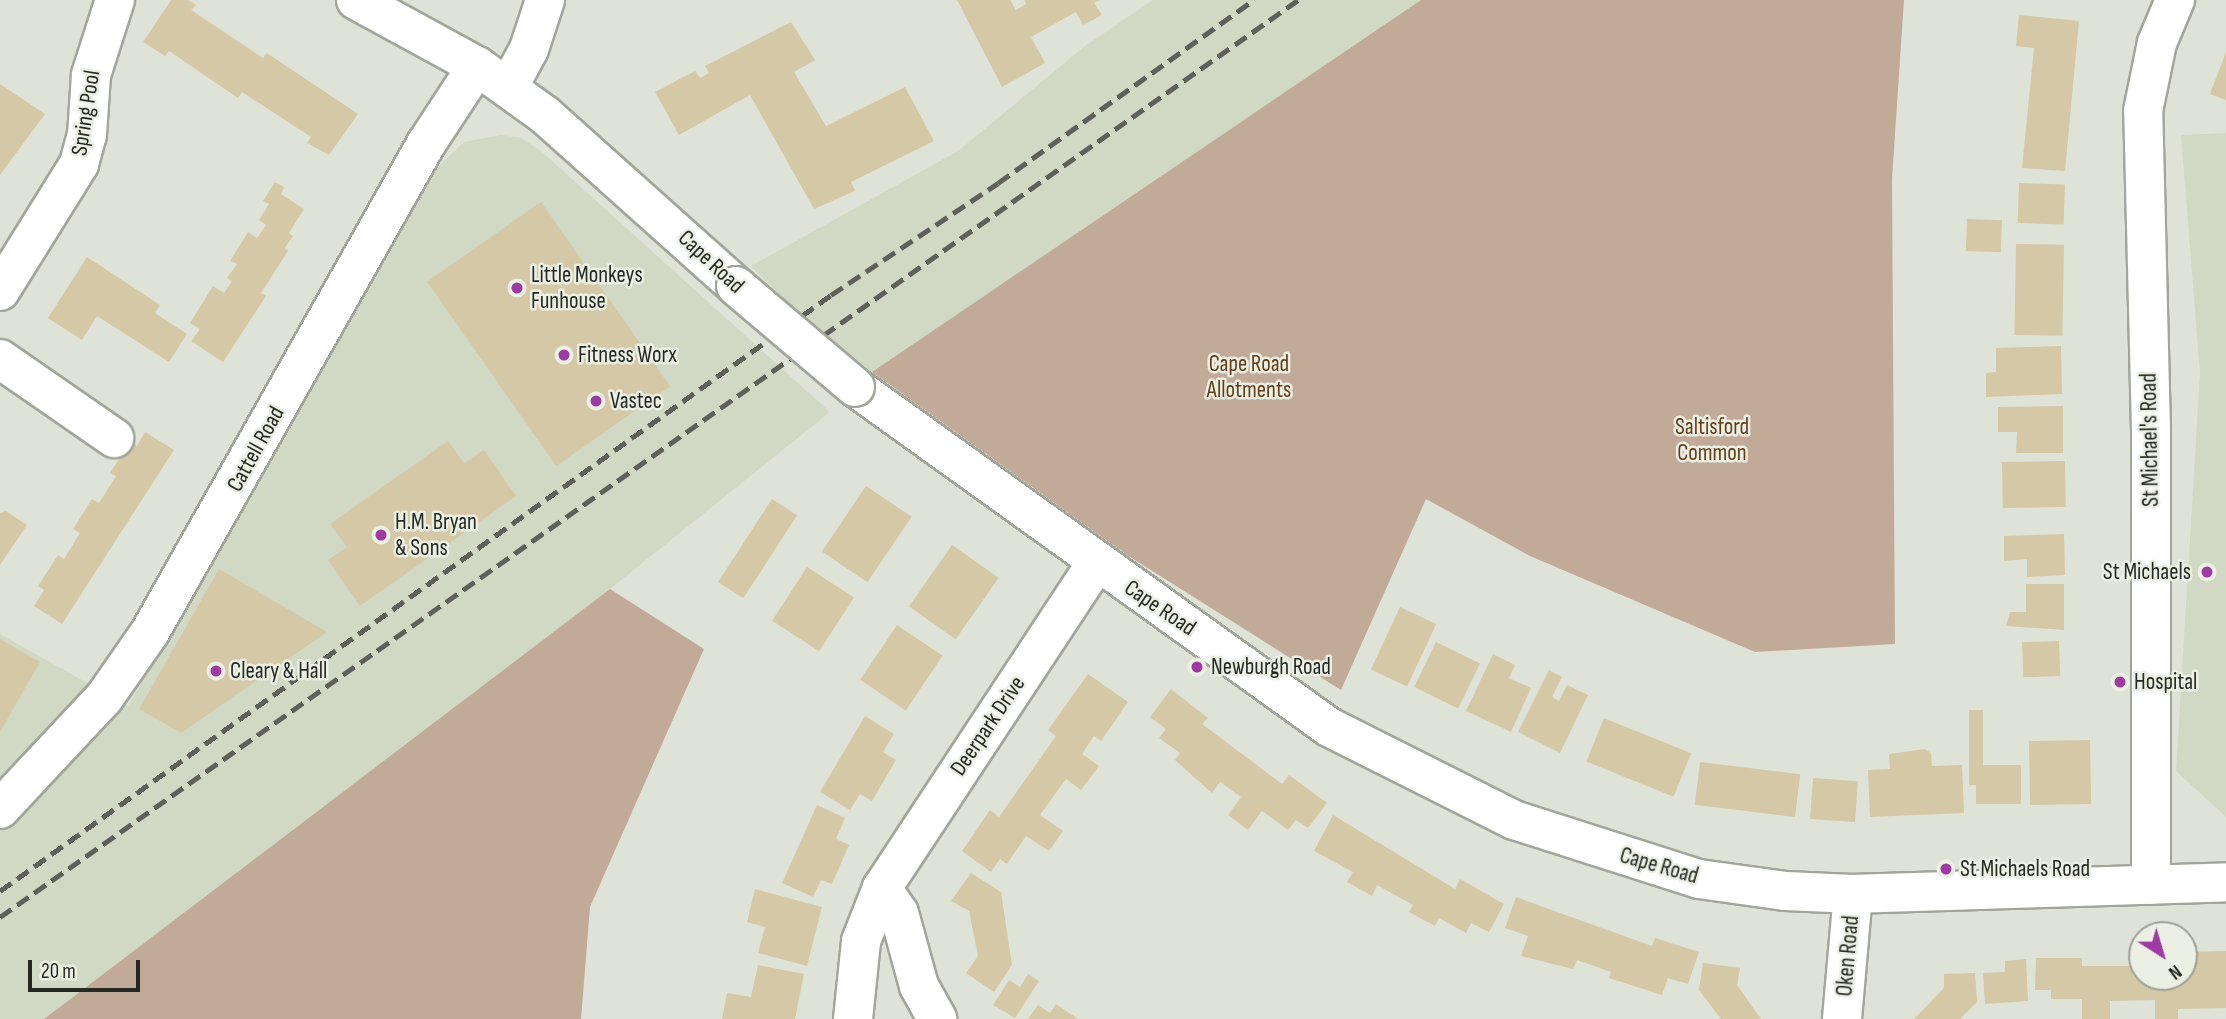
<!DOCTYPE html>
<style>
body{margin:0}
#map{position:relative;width:2226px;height:1019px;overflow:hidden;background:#dfe3d7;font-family:"Sofia Sans Condensed",sans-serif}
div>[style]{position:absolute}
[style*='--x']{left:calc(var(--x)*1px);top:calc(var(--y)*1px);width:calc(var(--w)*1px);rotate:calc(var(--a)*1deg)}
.built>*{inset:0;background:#d1d8c4}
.green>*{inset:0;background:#c1aa98}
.building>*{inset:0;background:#d4c8a6;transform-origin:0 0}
.roads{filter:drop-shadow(2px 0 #a2a69a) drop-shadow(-2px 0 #a2a69a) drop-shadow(0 2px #a2a69a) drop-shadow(0 -2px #a2a69a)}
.minor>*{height:38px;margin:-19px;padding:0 19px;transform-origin:19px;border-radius:19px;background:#fff}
.rail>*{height:5px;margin-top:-2.5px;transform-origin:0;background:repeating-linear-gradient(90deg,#5e6059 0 14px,transparent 0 21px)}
.bridges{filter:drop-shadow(2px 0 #a2a69a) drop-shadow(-2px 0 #a2a69a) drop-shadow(0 2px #a2a69a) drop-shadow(0 -2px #a2a69a)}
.minor-bridge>*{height:38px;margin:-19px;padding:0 19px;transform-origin:19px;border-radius:19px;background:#fff}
.dots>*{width:19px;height:19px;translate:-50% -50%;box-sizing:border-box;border:4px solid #ecf0e4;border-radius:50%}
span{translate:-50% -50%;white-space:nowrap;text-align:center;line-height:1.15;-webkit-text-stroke:5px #ecf0e4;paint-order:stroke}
.street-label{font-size:23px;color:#262823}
.poi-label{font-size:23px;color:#262823}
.left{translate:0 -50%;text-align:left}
.right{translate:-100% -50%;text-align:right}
.park-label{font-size:23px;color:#643b16}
.north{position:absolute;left:2128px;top:921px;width:70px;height:70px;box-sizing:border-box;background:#ecf0e4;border:2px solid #9da097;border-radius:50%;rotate:143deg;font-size:19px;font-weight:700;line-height:28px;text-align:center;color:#262823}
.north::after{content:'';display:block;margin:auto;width:24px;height:32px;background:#9e3ba2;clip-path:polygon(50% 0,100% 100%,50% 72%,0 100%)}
.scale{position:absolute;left:28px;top:960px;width:112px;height:32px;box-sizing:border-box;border:4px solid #262823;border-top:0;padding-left:9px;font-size:21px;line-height:24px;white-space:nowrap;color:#262823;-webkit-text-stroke:5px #ecf0e4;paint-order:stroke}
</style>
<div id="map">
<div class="built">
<i style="clip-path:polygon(1153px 0,1421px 0,872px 372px,790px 305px,751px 266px,958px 151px,1085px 46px)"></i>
<i style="clip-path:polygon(2226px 133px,2226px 817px,2176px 771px,2200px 373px,2181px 135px)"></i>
<i style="clip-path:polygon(501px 135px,521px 138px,541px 151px,830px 412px,610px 589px,44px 1019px,0 1019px,0 634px,128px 706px,435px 170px,464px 142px)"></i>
</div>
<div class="green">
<i style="clip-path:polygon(1421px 0,1904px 0,1892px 179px,1895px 644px,1755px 652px,1530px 556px,1426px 499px,1341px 690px,1127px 555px,872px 372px)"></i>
<i style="clip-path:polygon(610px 589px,704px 649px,590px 907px,581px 1019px,44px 1019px)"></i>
</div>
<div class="building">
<i style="clip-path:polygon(171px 0,188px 0,196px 5px,191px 10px,263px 58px,267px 53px,358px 114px,329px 155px,307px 143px,311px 137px,242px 92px,238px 98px,169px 51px,165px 56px,143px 42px)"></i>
<i style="clip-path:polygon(957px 0,1010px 0,1016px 10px,1026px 4px,1024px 0,1100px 0,1094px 3px,1102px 15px,1083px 25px,1076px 12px,1031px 37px,1045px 63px,1002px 87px)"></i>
<i style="clip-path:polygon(2019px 15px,2079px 21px,2065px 171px,2022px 168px,2034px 48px,2016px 46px)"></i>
<i style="clip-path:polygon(791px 22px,815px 60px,794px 72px,826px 126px,905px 87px,934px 141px,851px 182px,855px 191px,814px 209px,750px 95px,679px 135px,655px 92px,695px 71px,700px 78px,709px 73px,705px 66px)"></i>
<i style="clip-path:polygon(2226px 52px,2226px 100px,2210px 94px)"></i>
<i style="clip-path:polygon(0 84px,45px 114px,0 175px)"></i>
<i style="clip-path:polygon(275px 182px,284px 187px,281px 194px,304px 209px,289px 233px,293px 236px,285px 248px,288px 251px,261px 293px,266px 296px,223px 362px,191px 341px,200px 329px,190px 323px,213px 286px,224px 293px,232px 281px,227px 278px,237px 264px,230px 261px,248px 232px,257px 238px,266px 225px,259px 220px,269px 204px,263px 201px)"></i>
<i style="left:2019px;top:183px;width:46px;height:40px;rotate:2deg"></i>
<i style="left:541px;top:202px;width:225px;height:139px;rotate:55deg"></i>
<i style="left:1967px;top:219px;width:35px;height:32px;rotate:2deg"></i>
<i style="left:2016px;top:244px;width:48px;height:91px;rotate:1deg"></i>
<i style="clip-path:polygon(87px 257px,160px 305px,155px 313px,187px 334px,169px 362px,97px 316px,82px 340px,48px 318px)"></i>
<i style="clip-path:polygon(2061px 346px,2062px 394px,1986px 397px,1986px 373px,1996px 372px,1996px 348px)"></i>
<i style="clip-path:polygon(2063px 406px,2063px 453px,2016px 453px,2017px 432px,1998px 432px,1998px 407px)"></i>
<i style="clip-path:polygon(145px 432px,174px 450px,62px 624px,34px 606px,44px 590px,38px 586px,58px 555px,64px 559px,80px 533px,73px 529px,92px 499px,99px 503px,116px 476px,110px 473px,130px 442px,137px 446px)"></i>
<i style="clip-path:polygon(448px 441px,464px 463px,484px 450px,516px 496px,360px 606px,328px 560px,347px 547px,330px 524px)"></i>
<i style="left:2065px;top:461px;width:46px;height:63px;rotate:89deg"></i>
<i style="left:866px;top:486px;width:55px;height:79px;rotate:34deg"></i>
<i style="left:772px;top:499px;width:30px;height:99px;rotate:33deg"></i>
<i style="clip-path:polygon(6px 511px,27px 525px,0 565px,0 513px)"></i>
<i style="clip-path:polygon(2064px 534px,2065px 575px,2027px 577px,2027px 559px,2004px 561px,2004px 536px)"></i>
<i style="left:952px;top:545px;width:57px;height:75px;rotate:35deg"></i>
<i style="left:807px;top:567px;width:56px;height:64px;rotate:33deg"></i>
<i style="clip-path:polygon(219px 569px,327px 632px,181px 733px,139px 709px)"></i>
<i style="clip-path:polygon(2026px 584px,2064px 584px,2064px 630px,2006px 626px,2010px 612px,2026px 612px)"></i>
<i style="left:1400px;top:607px;width:40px;height:69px;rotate:25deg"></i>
<i style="left:897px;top:625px;width:55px;height:66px;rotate:34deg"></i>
<i style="clip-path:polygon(0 639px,40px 662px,0 732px)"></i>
<i style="left:2059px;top:641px;width:35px;height:37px;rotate:88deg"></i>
<i style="left:1436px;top:642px;width:49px;height:50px;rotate:26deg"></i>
<i style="clip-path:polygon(1493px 654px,1515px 665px,1509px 678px,1531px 688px,1511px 732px,1466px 711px)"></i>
<i style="clip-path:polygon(1549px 670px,1562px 677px,1552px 697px,1559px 701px,1567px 685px,1588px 695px,1560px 753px,1518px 732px)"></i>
<i style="clip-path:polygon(1088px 674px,1128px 702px,1101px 741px,1094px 736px,1082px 754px,1099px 766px,1081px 790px,1066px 779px,1040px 815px,1063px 831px,1049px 851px,1026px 836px,1007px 864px,1000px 859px,991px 872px,962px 851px,990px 810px,999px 817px,1056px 736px,1048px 730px)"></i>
<i style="clip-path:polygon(1171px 689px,1208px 718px,1202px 724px,1282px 784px,1289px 775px,1327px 803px,1308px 828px,1296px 820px,1288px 830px,1262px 811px,1248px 830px,1228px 815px,1241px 797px,1220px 782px,1212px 793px,1175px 760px,1180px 753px,1159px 738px,1166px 729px,1150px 717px)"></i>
<i style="clip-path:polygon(1969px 710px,1983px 710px,1983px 765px,2021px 765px,2021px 804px,1976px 804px,1976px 785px,1969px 785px)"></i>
<i style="clip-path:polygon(865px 716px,894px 734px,883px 752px,896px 760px,872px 801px,860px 794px,850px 810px,820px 792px)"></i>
<i style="left:1604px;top:718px;width:94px;height:47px;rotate:22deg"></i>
<i style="left:2090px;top:740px;width:64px;height:61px;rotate:89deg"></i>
<i style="clip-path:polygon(1925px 749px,1931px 753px,1932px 766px,1962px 765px,1964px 813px,1870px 817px,1868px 770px,1890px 769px,1889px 754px)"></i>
<i style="left:1700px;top:762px;width:101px;height:43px;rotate:7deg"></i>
<i style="left:1813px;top:778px;width:45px;height:41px;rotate:4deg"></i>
<i style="clip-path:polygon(817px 805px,845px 818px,836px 839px,849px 845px,832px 884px,821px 880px,813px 897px,782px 883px)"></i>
<i style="clip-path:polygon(1333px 815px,1455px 889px,1460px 879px,1504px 904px,1489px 932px,1471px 923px,1466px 933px,1439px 918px,1435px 926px,1409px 912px,1413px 905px,1377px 885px,1372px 896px,1347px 882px,1353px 872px,1314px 851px)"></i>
<i style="clip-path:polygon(971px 873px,1001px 892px,1012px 965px,994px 992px,966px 973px,978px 956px,969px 911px,951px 901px)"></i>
<i style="clip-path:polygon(755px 889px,822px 907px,807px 966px,758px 953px,765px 927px,747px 922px)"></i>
<i style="clip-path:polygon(1516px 897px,1652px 946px,1655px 938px,1699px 952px,1688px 984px,1668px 978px,1662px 995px,1609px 978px,1611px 972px,1577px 960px,1573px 969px,1521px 956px,1528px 936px,1505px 928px)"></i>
<i style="clip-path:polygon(2226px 951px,2226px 1008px,2178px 1009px,2178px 1019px,2155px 1019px,2155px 1000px,2110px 1001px,2110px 1019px,2082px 1019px,2082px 999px,2051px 999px,2051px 990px,2035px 990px,2036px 958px,2082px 958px,2082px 966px,2142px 966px,2142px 977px,2184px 977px,2184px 952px)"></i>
<i style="clip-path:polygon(2026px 959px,2028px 1001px,1985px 1004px,1983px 973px,2005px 972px,2005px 961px)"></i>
<i style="clip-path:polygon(1703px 963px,1740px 968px,1737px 985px,1761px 1019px,1721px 1019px,1699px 990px)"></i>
<i style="clip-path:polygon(758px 965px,804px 974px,795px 1019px,722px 1019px,727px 993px,751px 997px)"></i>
<i style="clip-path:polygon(1975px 973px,1977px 1002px,1960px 1019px,1914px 1019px,1944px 988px,1944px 974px)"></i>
<i style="clip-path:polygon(1028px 974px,1039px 981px,1015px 1018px,993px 1005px,1009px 980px,1020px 987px)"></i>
<i style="clip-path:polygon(1056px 1004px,1078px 1019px,1028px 1019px,1038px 1005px,1050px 1013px)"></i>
</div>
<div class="roads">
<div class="minor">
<i style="--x:356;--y:0;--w:138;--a:28.6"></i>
<i style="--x:477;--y:66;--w:84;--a:35.8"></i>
<i style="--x:545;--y:115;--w:256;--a:41.8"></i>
<i style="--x:508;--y:88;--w:44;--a:-61.7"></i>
<i style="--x:529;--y:49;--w:52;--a:-71.9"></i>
<i style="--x:0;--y:291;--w:150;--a:-58.1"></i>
<i style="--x:79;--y:164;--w:30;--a:-75"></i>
<i style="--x:87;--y:135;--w:60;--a:-86.2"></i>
<i style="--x:91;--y:75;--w:79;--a:-72.3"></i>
<i style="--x:0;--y:359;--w:139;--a:34.7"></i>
<i style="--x:855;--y:387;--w:583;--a:35.65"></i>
<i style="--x:1329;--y:727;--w:207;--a:26.7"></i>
<i style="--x:1514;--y:820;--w:194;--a:17.7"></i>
<i style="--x:1699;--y:879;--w:88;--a:7.9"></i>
<i style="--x:1786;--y:891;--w:67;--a:2.6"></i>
<i style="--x:1853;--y:894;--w:373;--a:-1.8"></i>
<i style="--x:0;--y:809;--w:152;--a:-46.9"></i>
<i style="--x:104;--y:698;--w:80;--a:-55.1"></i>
<i style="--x:150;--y:632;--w:561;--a:-60.51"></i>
<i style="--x:426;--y:144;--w:93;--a:-56.8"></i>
<i style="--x:2151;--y:885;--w:455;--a:-90"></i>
<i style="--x:2151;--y:430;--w:319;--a:-91.4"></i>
<i style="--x:2143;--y:111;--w:69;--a:-78.4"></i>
<i style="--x:2157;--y:43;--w:47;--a:-67.3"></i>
<i style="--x:882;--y:888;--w:30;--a:56"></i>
<i style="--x:899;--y:913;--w:76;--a:74.7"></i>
<i style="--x:919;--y:986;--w:38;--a:61"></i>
<i style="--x:853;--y:1019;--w:78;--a:-84.1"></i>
<i style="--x:861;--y:941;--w:57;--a:-68.4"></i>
<i style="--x:882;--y:888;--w:388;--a:-56.6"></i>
<i style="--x:1842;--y:1019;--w:125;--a:-85"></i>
</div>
</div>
<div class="rail">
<i style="--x:0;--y:891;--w:1023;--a:-35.65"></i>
<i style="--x:831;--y:295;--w:201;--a:-33.8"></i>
<i style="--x:998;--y:183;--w:315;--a:-35.6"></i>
<i style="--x:0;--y:917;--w:1589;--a:-35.24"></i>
</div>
<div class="bridges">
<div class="minor-bridge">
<i style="--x:736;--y:286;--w:156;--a:40.3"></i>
</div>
</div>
<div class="dots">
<i style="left:517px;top:288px;background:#9e3ba2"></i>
<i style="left:564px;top:355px;background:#9e3ba2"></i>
<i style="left:596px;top:401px;background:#9e3ba2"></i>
<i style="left:381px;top:535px;background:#9e3ba2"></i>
<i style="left:2207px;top:572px;background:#9e3ba2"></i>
<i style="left:1197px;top:667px;background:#9e3ba2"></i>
<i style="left:216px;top:671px;background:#9e3ba2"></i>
<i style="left:2120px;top:682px;background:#9e3ba2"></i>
<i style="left:1946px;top:869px;background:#9e3ba2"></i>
</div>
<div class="street-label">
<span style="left:86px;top:113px;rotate:-81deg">Spring Pool</span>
<span style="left:711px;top:262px;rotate:43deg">Cape Road</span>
<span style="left:2150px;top:440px;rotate:-91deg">St Michael's Road</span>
<span style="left:256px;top:449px;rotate:-61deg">Cattell Road</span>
<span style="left:1160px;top:608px;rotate:34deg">Cape Road</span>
<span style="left:988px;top:726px;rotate:-56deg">Deerpark Drive</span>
<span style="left:1659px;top:866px;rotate:16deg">Cape Road</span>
<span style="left:1848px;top:956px;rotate:-85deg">Oken Road</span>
</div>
<div class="poi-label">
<span class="left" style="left:531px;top:288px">Little Monkeys<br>Funhouse</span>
<span class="left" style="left:578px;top:355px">Fitness Worx</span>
<span class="left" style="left:610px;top:401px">Vastec</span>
<span class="left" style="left:395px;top:535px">H.M. Bryan<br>&amp; Sons</span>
<span class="right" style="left:2191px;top:572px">St Michaels</span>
<span class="left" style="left:1211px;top:667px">Newburgh Road</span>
<span class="left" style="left:230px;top:671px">Cleary &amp; Hall</span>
<span class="left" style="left:2134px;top:682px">Hospital</span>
<span class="left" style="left:1960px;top:869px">St Michaels Road</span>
</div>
<div class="park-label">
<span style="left:1249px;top:377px">Cape Road<br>Allotments</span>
<span style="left:1712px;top:440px">Saltisford<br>Common</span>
</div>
<div class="north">N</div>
<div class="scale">20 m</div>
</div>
